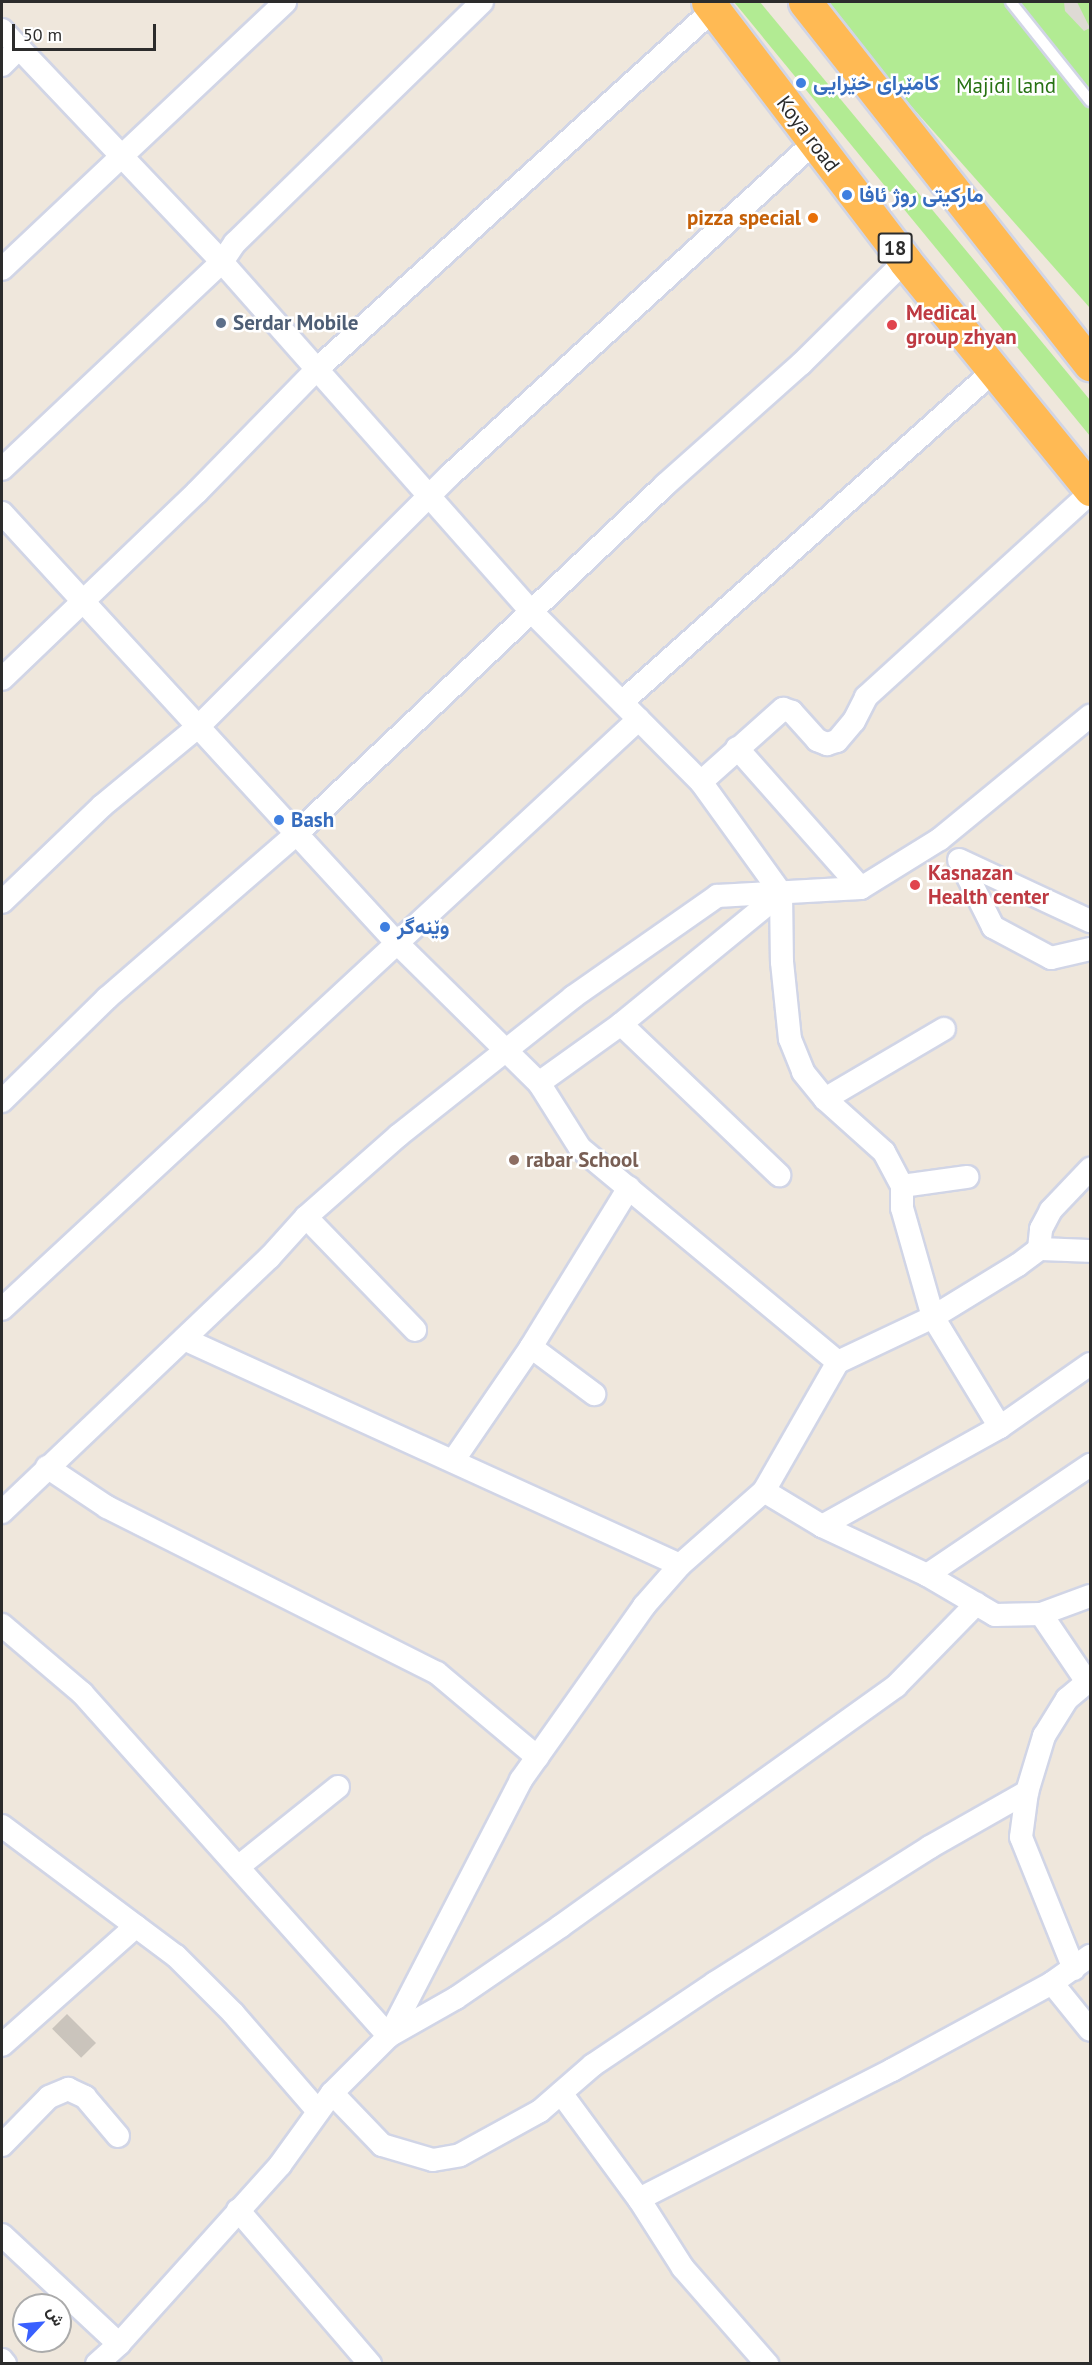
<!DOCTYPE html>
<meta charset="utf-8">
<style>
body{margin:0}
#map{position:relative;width:1092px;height:2365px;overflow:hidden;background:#efe7dc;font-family:"PT Sans",Vazirmatn,sans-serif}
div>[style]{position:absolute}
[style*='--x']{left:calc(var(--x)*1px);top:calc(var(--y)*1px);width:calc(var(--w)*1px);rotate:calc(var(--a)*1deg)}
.green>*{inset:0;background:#b2eb93}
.plaza>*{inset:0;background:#dedad4}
.building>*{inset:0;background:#cac4bc;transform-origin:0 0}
.roads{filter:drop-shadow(2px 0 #d1d5e6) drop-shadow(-2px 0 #d1d5e6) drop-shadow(0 2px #d1d5e6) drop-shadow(0 -2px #d1d5e6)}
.service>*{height:10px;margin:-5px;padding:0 5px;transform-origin:5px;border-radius:5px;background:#fff}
.minor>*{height:22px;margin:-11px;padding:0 11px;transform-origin:11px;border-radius:11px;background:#fff}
.trunk>*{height:33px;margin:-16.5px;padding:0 16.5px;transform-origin:16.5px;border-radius:16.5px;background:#ffba54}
.dots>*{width:16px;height:16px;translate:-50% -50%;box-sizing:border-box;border:3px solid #fff;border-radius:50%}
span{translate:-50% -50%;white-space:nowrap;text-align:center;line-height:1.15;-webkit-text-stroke:5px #fff;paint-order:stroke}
.shield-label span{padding:2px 4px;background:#fff;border:2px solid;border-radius:4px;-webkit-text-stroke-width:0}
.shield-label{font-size:20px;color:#2c2c2c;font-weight:700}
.shop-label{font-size:21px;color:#366cbe;font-weight:700}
.left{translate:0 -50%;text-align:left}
.park-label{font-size:21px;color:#277212}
.street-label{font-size:21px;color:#2c2c2c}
.food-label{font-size:21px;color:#c56008;font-weight:700}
.right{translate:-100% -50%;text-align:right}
.health-label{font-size:21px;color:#be3a42;font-weight:700}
.service-label{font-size:21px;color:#4e5e75;font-weight:700}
.education-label{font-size:21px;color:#785e54;font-weight:700}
.frame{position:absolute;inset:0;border:3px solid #2c2c2c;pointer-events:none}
.north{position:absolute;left:12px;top:2293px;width:60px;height:60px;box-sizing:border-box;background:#fff;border:2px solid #ababab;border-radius:50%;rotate:64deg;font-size:16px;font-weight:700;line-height:24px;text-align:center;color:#2c2c2c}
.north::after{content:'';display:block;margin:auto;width:21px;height:27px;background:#3960ff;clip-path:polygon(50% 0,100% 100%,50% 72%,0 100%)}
.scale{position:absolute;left:12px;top:24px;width:144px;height:27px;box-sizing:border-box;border:3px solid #2c2c2c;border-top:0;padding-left:8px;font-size:18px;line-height:21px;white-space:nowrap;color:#2c2c2c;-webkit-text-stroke:4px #fff;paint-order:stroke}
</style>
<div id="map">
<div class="green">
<i style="clip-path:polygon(734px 2px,760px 2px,1090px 400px,1090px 436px)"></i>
<i style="clip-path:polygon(819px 2px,1090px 2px,1090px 308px)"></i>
</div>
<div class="plaza">
<i style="clip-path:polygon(1064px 2px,1077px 2px,1090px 28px,1084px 31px,1065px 11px)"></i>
</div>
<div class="building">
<i style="left:67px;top:2014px;width:41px;height:21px;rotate:45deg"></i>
</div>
<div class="roads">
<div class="service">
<i style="--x:1011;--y:2;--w:127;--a:51.4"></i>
</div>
<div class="minor">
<i style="--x:2;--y:30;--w:320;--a:46.5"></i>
<i style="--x:222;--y:262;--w:468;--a:48.5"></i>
<i style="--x:532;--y:612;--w:240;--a:45.2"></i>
<i style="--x:701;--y:782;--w:137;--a:54.2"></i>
<i style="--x:781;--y:893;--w:69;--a:89.2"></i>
<i style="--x:782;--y:962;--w:77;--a:84.1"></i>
<i style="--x:790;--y:1039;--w:35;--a:68"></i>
<i style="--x:803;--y:1072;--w:35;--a:51"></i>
<i style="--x:825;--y:1099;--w:79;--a:41.9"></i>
<i style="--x:884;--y:1152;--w:38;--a:62"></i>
<i style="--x:902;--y:1186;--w:66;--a:-7.9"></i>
<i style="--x:2;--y:65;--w:24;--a:-45"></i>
<i style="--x:2;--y:269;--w:389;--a:-43.3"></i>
<i style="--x:2;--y:469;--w:302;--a:-43.3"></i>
<i style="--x:222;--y:262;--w:23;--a:-56"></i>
<i style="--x:235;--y:243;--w:345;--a:-44.3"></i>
<i style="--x:2;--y:513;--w:581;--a:47.44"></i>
<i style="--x:395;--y:941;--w:202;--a:44.6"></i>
<i style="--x:539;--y:1083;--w:77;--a:57.8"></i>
<i style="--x:580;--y:1148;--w:335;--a:39.7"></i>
<i style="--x:2;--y:679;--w:270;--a:-43.8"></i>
<i style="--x:197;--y:492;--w:170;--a:-45.7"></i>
<i style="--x:316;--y:370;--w:537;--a:-42.21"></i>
<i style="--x:622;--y:702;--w:497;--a:-41.7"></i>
<i style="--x:737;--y:748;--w:187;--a:48.5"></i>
<i style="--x:701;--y:782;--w:110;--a:-41.7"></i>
<i style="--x:783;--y:709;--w:9;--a:18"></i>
<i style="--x:792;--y:712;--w:38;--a:48"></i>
<i style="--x:817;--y:740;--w:11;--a:22"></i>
<i style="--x:827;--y:744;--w:10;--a:-17"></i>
<i style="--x:837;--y:741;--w:26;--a:-50"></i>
<i style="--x:854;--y:721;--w:27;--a:-63"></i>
<i style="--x:866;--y:697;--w:303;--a:-42.3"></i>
<i style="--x:959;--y:860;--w:145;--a:25"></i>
<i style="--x:960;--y:861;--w:74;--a:63.4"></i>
<i style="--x:993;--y:927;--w:66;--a:28.1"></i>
<i style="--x:1051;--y:958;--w:40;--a:-13"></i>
<i style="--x:2;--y:902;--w:139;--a:-43.8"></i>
<i style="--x:102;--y:806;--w:126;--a:-39.5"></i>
<i style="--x:199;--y:726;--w:355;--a:-45"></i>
<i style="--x:450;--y:475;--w:493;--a:-42.4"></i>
<i style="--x:621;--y:1024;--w:219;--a:43.7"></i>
<i style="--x:539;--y:1083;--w:101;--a:-35.7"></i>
<i style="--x:621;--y:1024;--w:207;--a:-39.3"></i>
<i style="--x:825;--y:1099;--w:138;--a:-30.5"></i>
<i style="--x:2;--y:1101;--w:147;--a:-44.4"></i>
<i style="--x:107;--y:998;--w:250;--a:-40.9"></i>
<i style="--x:296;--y:834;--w:508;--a:-43.4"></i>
<i style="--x:665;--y:485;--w:182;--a:-41.7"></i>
<i style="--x:801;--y:364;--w:146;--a:-44.7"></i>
<i style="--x:902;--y:1186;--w:22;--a:90"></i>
<i style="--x:902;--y:1208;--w:113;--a:74.1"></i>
<i style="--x:933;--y:1317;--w:129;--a:58.7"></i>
<i style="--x:306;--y:1217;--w:157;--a:46"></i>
<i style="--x:1039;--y:1249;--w:51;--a:2.2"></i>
<i style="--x:2;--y:1309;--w:868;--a:-42.81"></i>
<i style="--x:184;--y:1339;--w:545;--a:24.5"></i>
<i style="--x:531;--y:1347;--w:79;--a:36.7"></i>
<i style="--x:453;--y:1461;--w:138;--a:-55.6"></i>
<i style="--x:531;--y:1347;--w:187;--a:-58.4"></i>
<i style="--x:47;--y:1467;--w:72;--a:33.7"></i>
<i style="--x:107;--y:1507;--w:369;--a:26.7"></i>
<i style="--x:437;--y:1673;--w:131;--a:40"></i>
<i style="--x:764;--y:1491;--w:68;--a:31.1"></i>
<i style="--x:822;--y:1526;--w:116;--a:25"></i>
<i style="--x:927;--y:1575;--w:79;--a:30.5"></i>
<i style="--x:995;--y:1615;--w:46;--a:-1.2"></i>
<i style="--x:1041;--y:1614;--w:52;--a:-20.2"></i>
<i style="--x:2;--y:1512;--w:369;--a:-43.6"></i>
<i style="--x:269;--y:1258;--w:55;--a:-47.9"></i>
<i style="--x:306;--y:1217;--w:124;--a:-41.4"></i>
<i style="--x:399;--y:1135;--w:222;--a:-38.4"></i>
<i style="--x:573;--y:997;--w:176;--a:-35"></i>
<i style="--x:717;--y:896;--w:144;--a:-3.2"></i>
<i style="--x:861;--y:888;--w:93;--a:-31.8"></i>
<i style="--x:940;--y:839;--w:194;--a:-39.4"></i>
<i style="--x:822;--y:1526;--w:204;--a:-29.1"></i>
<i style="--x:1000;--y:1427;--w:110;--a:-35"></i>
<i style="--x:927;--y:1575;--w:197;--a:-34"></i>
<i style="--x:1041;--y:1614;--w:82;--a:55.9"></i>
<i style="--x:2;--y:1625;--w:105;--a:40.4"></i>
<i style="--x:82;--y:1693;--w:460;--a:48.2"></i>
<i style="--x:389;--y:2036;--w:77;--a:-29.6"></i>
<i style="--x:456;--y:1998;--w:127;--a:-34.4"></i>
<i style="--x:561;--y:1926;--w:412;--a:-35.6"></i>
<i style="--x:896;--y:1686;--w:115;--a:-45.7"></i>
<i style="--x:2;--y:1826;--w:217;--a:36.8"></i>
<i style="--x:176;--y:1956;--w:81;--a:45"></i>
<i style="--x:233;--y:2013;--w:130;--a:49.1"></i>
<i style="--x:238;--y:1867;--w:128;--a:-38.7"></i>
<i style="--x:1074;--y:1969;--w:142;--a:-111.9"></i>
<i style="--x:1021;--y:1837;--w:45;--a:-82.4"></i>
<i style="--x:1027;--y:1792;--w:59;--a:-73.1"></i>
<i style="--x:1044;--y:1736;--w:44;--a:-58.1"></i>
<i style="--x:1067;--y:1699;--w:30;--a:-40"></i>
<i style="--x:1052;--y:1983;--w:60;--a:51"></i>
<i style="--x:2;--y:2045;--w:179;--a:-41.6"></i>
<i style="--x:332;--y:2093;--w:72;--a:46.1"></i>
<i style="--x:382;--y:2145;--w:53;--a:16.4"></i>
<i style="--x:433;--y:2160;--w:27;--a:-10"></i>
<i style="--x:460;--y:2155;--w:91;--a:-28.8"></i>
<i style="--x:540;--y:2111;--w:70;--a:-41"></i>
<i style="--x:593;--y:2065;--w:147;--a:-33.9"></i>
<i style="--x:715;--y:1983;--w:254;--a:-32.3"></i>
<i style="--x:930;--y:1847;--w:112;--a:-29.6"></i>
<i style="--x:561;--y:2093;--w:132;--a:53.7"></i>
<i style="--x:639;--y:2199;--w:82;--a:57.5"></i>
<i style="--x:683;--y:2268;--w:128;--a:48.8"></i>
<i style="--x:2;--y:2145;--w:67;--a:-45.6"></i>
<i style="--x:49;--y:2097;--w:21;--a:-23"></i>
<i style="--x:68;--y:2089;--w:19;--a:25"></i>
<i style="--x:85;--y:2097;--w:51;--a:49.8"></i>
<i style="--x:639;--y:2199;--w:284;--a:-27"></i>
<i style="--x:892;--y:2070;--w:182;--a:-28.5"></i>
<i style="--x:1052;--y:1983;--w:47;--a:-35.4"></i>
<i style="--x:238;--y:2210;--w:203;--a:49.4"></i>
<i style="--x:2;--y:2235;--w:160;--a:43"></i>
<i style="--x:2;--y:2360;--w:5;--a:53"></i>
<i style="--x:97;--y:2364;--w:30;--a:-42"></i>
<i style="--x:119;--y:2344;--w:241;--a:-48"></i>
<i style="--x:280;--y:2165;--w:89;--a:-54.2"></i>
<i style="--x:332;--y:2093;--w:81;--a:-45"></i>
<i style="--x:389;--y:2036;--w:288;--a:-62.7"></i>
<i style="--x:521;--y:1780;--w:213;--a:-54.7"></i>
<i style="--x:644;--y:1606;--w:55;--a:-48.7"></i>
<i style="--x:680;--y:1565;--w:112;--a:-41.4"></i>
<i style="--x:764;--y:1491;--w:149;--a:-60.2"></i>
<i style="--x:838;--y:1362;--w:105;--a:-25.3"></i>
<i style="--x:933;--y:1317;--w:100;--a:-31.5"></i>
<i style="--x:1018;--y:1265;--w:26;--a:-37"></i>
<i style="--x:1039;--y:1249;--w:20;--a:-84"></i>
<i style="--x:1041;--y:1229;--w:21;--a:-62"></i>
<i style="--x:1051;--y:1210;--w:57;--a:-46.4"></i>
</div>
<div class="trunk">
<i style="--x:708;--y:2;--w:325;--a:52.7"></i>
<i style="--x:905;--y:261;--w:294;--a:50.9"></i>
<i style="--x:805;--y:2;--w:461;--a:51.8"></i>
</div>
</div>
<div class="dots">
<i style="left:801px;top:83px;background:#3f7fe0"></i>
<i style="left:847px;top:195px;background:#3f7fe0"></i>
<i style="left:813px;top:218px;background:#e8710a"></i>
<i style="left:221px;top:323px;background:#5c6f8a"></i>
<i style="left:892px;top:325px;background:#e0444e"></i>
<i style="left:279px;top:820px;background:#3f7fe0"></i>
<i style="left:915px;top:885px;background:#e0444e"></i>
<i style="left:385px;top:927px;background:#3f7fe0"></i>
<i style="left:514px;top:1160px;background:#8d6e63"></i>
</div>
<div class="shield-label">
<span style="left:895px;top:248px">18</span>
</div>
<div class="shop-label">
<span class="left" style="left:813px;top:83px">كامێرای خێرایی</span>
<span class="left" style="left:859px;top:195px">ماركيتى روژ ئافا</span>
<span class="left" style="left:291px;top:820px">Bash</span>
<span class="left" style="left:397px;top:927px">وێنەگر</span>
</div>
<div class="park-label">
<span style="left:1006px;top:86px">Majidi land</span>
</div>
<div class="street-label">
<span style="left:808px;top:134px;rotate:53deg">Koya road</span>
</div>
<div class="food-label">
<span class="right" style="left:801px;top:218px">pizza special</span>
</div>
<div class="health-label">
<span class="left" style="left:906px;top:325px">Medical<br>group zhyan</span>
<span class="left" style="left:928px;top:885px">Kasnazan<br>Health center</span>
</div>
<div class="service-label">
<span class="left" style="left:233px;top:323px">Serdar Mobile</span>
</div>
<div class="education-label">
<span class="left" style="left:526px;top:1160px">rabar School</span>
</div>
<div class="frame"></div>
<div class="north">ش</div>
<div class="scale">50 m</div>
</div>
